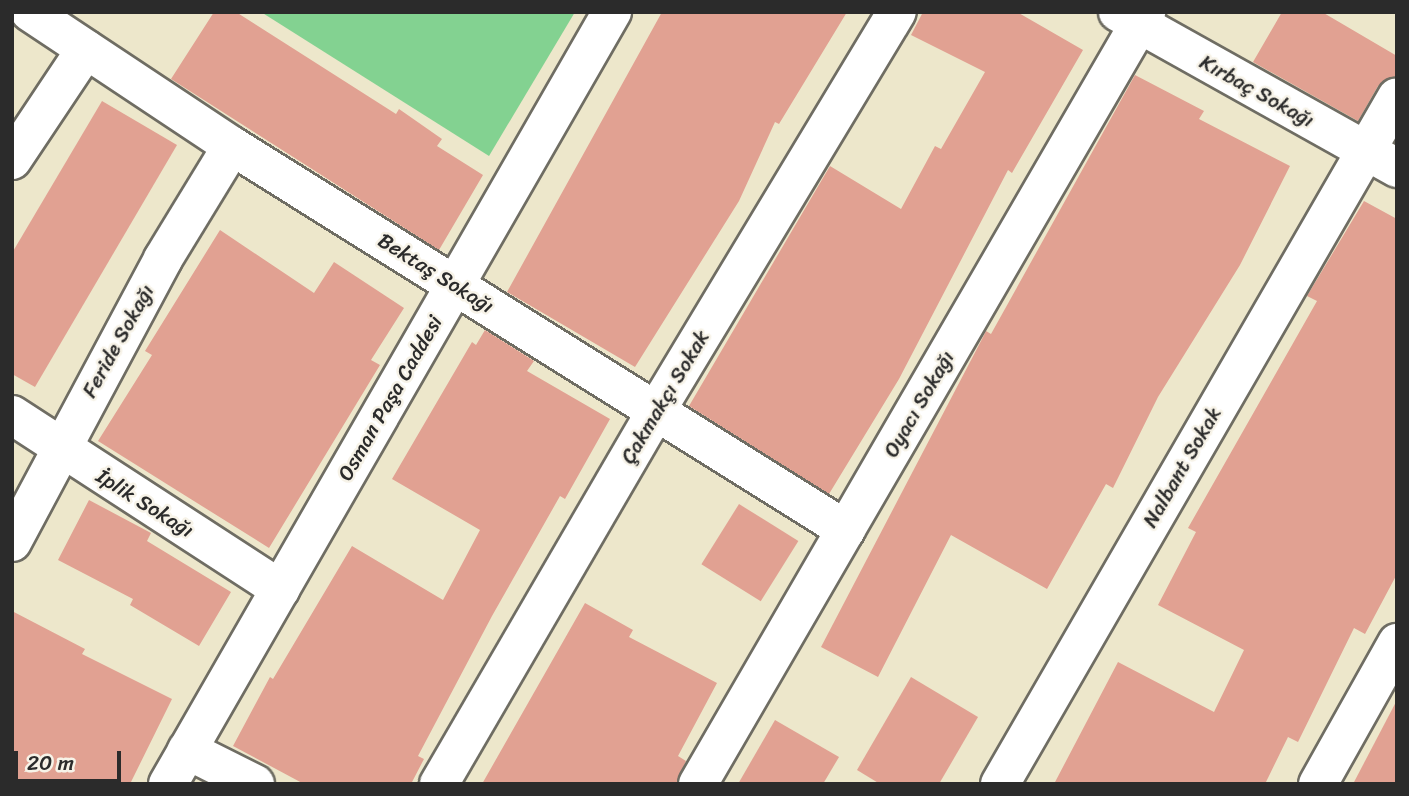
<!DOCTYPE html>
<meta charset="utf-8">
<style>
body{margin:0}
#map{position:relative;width:1409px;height:796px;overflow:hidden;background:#ede7cb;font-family:Sriracha,sans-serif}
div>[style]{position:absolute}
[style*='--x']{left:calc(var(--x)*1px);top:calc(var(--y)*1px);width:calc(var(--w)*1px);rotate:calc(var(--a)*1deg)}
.green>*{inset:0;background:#83d291}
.building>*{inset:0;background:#e1a192;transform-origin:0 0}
.roads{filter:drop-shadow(2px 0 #6f6d63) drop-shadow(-2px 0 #6f6d63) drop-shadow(0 2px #6f6d63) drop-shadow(0 -2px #6f6d63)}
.street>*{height:38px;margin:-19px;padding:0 19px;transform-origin:19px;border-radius:19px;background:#fff}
.secondary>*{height:38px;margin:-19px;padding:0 19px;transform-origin:19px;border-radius:19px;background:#fff}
span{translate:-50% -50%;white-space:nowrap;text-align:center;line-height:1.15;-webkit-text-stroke:5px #f7f3e8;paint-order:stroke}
.street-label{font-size:21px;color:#2b2b2b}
.frame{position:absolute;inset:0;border:14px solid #2b2b2b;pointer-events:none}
.scale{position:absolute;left:14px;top:751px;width:107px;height:32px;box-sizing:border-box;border:4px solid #2b2b2b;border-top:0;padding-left:9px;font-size:21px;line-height:24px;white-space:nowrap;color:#2b2b2b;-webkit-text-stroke:5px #f7f3e8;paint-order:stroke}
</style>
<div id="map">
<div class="green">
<i style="clip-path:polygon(261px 12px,575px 12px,489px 156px)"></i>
</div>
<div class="building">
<i style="clip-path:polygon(214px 12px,236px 12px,396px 114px,399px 109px,442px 139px,437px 146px,483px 175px,439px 250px,171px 79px)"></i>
<i style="clip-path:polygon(662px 12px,847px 12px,779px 124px,775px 122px,739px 201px,635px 367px,507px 292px)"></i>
<i style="clip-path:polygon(923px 12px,1017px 12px,1083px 50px,1012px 173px,1008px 170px,899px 379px,829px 494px,689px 406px,830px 166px,901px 209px,935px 146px,941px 149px,985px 72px,911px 35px)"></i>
<i style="clip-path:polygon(1282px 12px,1322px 12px,1397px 56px,1397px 75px,1378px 86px,1358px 121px,1253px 62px)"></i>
<i style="clip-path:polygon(1135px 75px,1204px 111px,1199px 119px,1290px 166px,1240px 265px,1158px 397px,1113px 488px,1106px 484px,1047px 589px,951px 535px,878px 677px,821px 647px,981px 341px,986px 331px,991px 334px)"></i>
<i style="clip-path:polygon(102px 101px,177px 145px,35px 387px,12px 374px,12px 253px)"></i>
<i style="clip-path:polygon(1364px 201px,1397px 219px,1397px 574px,1365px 634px,1354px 628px,1298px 742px,1288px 737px,1265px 784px,1054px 784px,1118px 662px,1214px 712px,1244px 650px,1158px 605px,1196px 532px,1188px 528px,1317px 301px,1307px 296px)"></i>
<i style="clip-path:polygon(220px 230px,314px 293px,334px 262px,404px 308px,371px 360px,380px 365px,269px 548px,98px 441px,152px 355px,145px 351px)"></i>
<i style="clip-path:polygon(485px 330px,534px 361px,527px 371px,610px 419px,565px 499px,560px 496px,492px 616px,418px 756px,424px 759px,411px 784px,304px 784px,233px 746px,270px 677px,273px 679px,352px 546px,443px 600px,480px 530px,392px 479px,472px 342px,476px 345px)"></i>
<i style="clip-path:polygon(89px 500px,151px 533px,147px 541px,231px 592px,199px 646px,130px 605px,133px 599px,58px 560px)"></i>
<i style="left:739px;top:504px;width:70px;height:71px;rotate:32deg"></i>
<i style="clip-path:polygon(585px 603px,633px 630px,629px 637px,717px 683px,678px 756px,686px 761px,676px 784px,482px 784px)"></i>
<i style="clip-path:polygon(12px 611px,85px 649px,82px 654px,172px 699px,130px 784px,12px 784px)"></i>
<i style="clip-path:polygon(911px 677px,978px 717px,939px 784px,880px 784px,857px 770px)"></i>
<i style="clip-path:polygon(1397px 700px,1397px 784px,1353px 784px)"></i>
<i style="clip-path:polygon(775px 720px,839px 757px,823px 784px,738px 784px)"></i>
</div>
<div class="roads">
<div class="street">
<i style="--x:30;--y:12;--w:242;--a:33.6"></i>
<i style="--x:232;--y:146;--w:724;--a:32.02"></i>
<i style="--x:1118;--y:12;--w:320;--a:29.2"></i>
<i style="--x:12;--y:160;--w:133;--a:-56.3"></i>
<i style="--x:12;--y:415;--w:320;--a:33"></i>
<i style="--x:12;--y:542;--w:321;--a:-61.9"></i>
<i style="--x:163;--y:259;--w:132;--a:-58.6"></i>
<i style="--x:187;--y:750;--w:76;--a:26.6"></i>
<i style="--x:439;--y:784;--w:432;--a:-59.8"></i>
<i style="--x:656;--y:411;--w:466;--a:-58.9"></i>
<i style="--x:698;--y:784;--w:893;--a:-59.87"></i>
<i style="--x:1000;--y:784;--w:793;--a:-59.98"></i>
<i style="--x:1318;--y:784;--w:162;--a:-60.7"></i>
</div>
<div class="secondary">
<i style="--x:168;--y:784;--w:891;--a:-60.1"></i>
</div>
</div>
<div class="street-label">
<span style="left:1257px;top:91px;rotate:29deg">Kırbaç Sokağı</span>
<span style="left:436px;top:273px;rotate:32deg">Bektaş Sokağı</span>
<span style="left:118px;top:341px;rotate:-61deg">Feride Sokağı</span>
<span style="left:665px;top:397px;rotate:-59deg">Çakmakçı Sokak</span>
<span style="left:390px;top:398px;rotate:-60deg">Osman Paşa Caddesi</span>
<span style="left:919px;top:404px;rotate:-60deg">Oyacı Sokağı</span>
<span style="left:1182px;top:467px;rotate:-60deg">Nalbant Sokak</span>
<span style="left:145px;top:503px;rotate:32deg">İplik Sokağı</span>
</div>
<div class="frame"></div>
<div class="scale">20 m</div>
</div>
